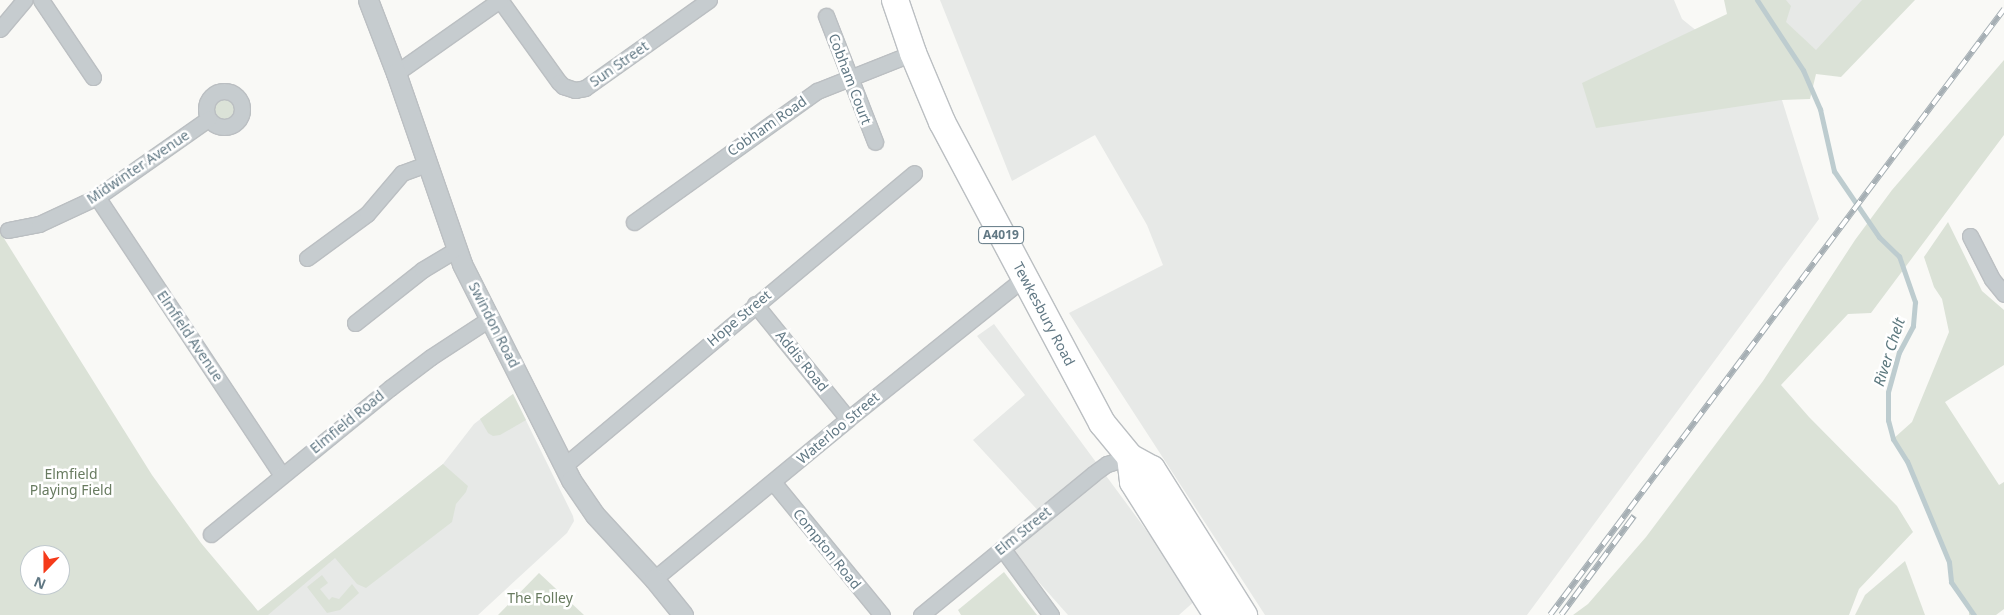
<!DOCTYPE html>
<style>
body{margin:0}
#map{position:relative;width:2004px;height:615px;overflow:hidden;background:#f9f9f6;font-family:"Noto Sans",sans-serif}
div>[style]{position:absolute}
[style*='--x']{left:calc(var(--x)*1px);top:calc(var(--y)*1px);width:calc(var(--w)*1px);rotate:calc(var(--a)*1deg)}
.built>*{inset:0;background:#e7e9e7}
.green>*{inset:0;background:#dbe2d7}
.round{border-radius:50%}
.stream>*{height:5px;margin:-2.5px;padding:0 2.5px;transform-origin:2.5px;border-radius:2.5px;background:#bdcccf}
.roads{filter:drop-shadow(1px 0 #bbbfc2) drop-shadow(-1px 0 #bbbfc2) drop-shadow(0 1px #bbbfc2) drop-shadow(0 -1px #bbbfc2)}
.minor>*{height:15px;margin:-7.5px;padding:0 7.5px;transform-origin:7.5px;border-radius:7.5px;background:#c6cccf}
.minor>.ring{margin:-7.5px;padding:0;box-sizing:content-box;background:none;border:15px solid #c6cccf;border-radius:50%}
.tertiary>*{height:19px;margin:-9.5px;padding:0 9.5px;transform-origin:9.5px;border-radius:9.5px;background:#c6cccf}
.trunk>*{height:26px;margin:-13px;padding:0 13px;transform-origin:13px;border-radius:13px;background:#fff}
.rail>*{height:5.5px;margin-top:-2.75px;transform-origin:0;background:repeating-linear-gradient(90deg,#fff 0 11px,#a6afb4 0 22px);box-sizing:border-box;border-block:1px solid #a6afb4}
span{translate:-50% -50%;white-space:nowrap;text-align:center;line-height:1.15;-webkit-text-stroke:5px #fff;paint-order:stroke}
.shield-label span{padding:1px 4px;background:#fff;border:1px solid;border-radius:4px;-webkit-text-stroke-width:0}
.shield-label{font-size:12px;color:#617884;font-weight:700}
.street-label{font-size:14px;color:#617884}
.park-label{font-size:14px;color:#687b60}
.water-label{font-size:15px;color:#5c787e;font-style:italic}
.north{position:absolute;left:20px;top:545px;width:50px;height:50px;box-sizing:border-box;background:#fff;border:1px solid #c0c9ce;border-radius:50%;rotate:202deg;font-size:14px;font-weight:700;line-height:20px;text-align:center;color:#617884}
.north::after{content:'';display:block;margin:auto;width:18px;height:22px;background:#f53a1a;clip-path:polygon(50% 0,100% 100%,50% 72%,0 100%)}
</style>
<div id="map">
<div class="built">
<i style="clip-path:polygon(940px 0,1674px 0,1682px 19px,1782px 100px,1819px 219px,1527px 615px,1265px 615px,1069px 313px,1163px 265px,1147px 225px,1095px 135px,1012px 181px)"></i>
<i style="clip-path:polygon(1761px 0,1873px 0,1807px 69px)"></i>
<i style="clip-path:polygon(994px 324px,1197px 599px,1179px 615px,1068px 615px,1013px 553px,1044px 517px,973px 440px,1025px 395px,977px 336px)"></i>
<i style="clip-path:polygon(513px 394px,573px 516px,574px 521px,567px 533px,478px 615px,253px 615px,443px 464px,474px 424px)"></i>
</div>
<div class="green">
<i style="clip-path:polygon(1724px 0,1786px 0,1791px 6px,1786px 22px,1816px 50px,1862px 0,1915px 0,1841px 77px,1816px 74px,1810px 99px,1782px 100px,1596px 128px,1582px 83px,1727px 14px)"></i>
<i style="clip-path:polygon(2004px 60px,2004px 135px,1871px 313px,1848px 314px,1781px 385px,1809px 417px,1897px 506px,1913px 532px,1859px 589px,1849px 615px,1573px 615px,1588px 604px,1646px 537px,1763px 381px,1855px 240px,1892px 190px)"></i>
<i class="round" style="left:208px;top:93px;width:32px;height:32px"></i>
<i style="clip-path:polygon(1948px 222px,1982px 291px,2004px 310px,2004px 365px,1945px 402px,1999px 485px,2004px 482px,2004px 609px,1996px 615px,1969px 615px,1969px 608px,1951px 582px,1949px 562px,1907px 461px,1893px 439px,1912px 422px,1949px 332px,1942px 299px,1934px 287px,1924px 257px)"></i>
<i style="clip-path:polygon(evenodd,0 232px,152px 475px,201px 543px,258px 611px,443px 464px,468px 486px,466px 492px,456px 504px,452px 522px,366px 588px,357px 584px,335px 558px,268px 615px,0 615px,0 232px,30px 555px,60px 555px,60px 585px,30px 585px,30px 555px)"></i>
<i style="clip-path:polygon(513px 394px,526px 420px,500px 435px,493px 436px,488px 433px,480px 419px)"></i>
<i style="clip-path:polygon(1905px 561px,1925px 615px,1855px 615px,1865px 595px)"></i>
<i style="clip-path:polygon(1004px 572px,1037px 615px,961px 615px,958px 610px)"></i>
<i style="clip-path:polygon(539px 573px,584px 615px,498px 615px)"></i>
<i style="clip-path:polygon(322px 575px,328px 583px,320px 589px,329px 600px,332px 597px,339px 599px,352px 584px,359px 593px,340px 610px,327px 613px,307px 587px)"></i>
</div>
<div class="stream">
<i style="--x:1757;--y:0;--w:84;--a:56.7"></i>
<i style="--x:1803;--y:70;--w:43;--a:66.4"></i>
<i style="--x:1820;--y:109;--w:64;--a:77.3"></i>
<i style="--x:1834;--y:171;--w:80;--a:55.7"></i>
<i style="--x:1879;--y:237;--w:28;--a:44"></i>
<i style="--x:1899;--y:256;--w:49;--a:70.8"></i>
<i style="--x:1915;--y:302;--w:24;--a:95"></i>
<i style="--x:1913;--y:326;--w:30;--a:118"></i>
<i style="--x:1899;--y:352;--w:41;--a:105.4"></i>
<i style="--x:1888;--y:392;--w:28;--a:90"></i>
<i style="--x:1888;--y:420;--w:20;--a:75"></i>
<i style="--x:1893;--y:439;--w:26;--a:58"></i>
<i style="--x:1907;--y:461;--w:109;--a:67.4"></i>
<i style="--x:1949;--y:562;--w:20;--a:84"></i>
<i style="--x:1951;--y:582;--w:40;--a:55.1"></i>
</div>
<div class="roads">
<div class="minor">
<i style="--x:41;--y:0;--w:93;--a:56"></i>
<i style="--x:500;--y:0;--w:101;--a:54.3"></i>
<i style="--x:559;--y:82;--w:6;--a:45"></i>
<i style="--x:563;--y:86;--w:13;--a:18"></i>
<i style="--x:575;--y:90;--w:10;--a:-11"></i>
<i style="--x:585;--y:88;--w:152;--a:-35.4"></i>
<i style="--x:826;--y:16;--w:135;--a:68.7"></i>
<i style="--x:0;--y:29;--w:38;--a:-50"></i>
<i style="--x:396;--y:73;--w:127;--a:-35.1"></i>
<i class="ring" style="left:206px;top:91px;width:21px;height:21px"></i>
<i style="--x:97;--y:197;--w:334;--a:56.4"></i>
<i style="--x:634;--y:222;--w:225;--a:-35.6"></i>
<i style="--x:817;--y:91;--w:103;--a:-21.6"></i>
<i style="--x:8;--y:230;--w:32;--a:-11"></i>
<i style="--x:39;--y:224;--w:64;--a:-25"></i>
<i style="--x:97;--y:197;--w:136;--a:-35.1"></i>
<i style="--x:1970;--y:236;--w:48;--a:62.9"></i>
<i style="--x:1992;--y:279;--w:19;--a:51"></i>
<i style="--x:307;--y:258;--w:74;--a:-36.3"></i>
<i style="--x:367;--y:214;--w:54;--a:-49.5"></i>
<i style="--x:402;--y:173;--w:27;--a:-20"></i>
<i style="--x:755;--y:304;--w:148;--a:51"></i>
<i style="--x:355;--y:323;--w:85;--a:-38.3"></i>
<i style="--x:422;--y:270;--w:41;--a:-31"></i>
<i style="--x:565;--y:465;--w:455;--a:-39.9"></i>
<i style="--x:773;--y:482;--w:172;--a:50.7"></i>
<i style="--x:211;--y:534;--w:231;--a:-39.2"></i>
<i style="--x:390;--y:388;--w:51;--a:-37.1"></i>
<i style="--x:431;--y:357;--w:69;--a:-33.2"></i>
<i style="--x:1002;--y:548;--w:83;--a:53.8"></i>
<i style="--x:654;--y:579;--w:251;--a:-39.5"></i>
<i style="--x:848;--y:419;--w:226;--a:-38.7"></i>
<i style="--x:921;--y:615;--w:222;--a:-39.3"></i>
<i style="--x:1093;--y:474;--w:17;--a:-36"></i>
<i style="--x:1107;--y:464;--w:24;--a:-17"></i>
</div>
<div class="tertiary">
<i style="--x:368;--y:0;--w:78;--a:69"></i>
<i style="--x:396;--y:73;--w:202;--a:70.9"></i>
<i style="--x:462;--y:264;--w:242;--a:63.2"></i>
<i style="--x:571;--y:480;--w:42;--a:55.6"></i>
<i style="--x:595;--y:515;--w:87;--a:47.3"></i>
<i style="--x:654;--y:579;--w:46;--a:51.1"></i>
</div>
<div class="trunk">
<i style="--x:895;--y:0;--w:56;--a:71.2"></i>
<i style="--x:913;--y:53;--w:75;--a:67.2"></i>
<i style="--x:942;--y:122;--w:341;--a:62"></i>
<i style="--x:1102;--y:423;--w:44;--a:50.5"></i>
<i style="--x:1130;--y:457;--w:25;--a:29"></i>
<i style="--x:1152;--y:469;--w:173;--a:57.8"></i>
<i style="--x:1130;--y:457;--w:25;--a:83"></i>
<i style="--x:1133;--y:482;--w:157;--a:57.7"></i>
</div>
</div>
<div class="rail">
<i style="--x:1550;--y:615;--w:757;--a:-53.16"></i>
<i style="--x:1561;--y:615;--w:123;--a:-53.6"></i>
</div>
<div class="shield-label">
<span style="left:1001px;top:235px">A4019</span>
</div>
<div class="street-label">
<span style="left:619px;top:64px;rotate:-35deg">Sun Street</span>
<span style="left:850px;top:79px;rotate:69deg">Cobham Court</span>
<span style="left:767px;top:126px;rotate:-35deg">Cobham Road</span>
<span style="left:138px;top:167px;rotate:-34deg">Midwinter Avenue</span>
<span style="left:1044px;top:314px;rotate:62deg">Tewkesbury Road</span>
<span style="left:739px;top:318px;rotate:-40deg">Hope Street</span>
<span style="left:494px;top:325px;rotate:63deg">Swindon Road</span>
<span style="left:190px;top:336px;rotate:56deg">Elmfield Avenue</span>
<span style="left:802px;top:361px;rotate:51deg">Addis Road</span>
<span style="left:347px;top:422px;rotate:-39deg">Elmfield Road</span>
<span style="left:838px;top:428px;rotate:-40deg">Waterloo Street</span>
<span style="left:1023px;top:531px;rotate:-39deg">Elm Street</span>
<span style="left:827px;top:549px;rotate:51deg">Compton Road</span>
</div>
<div class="park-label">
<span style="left:71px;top:482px">Elmfield<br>Playing Field</span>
<span style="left:540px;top:598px">The Folley</span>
</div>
<div class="water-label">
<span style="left:1889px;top:352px;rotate:-72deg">River Chelt</span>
</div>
<div class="north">N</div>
</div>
